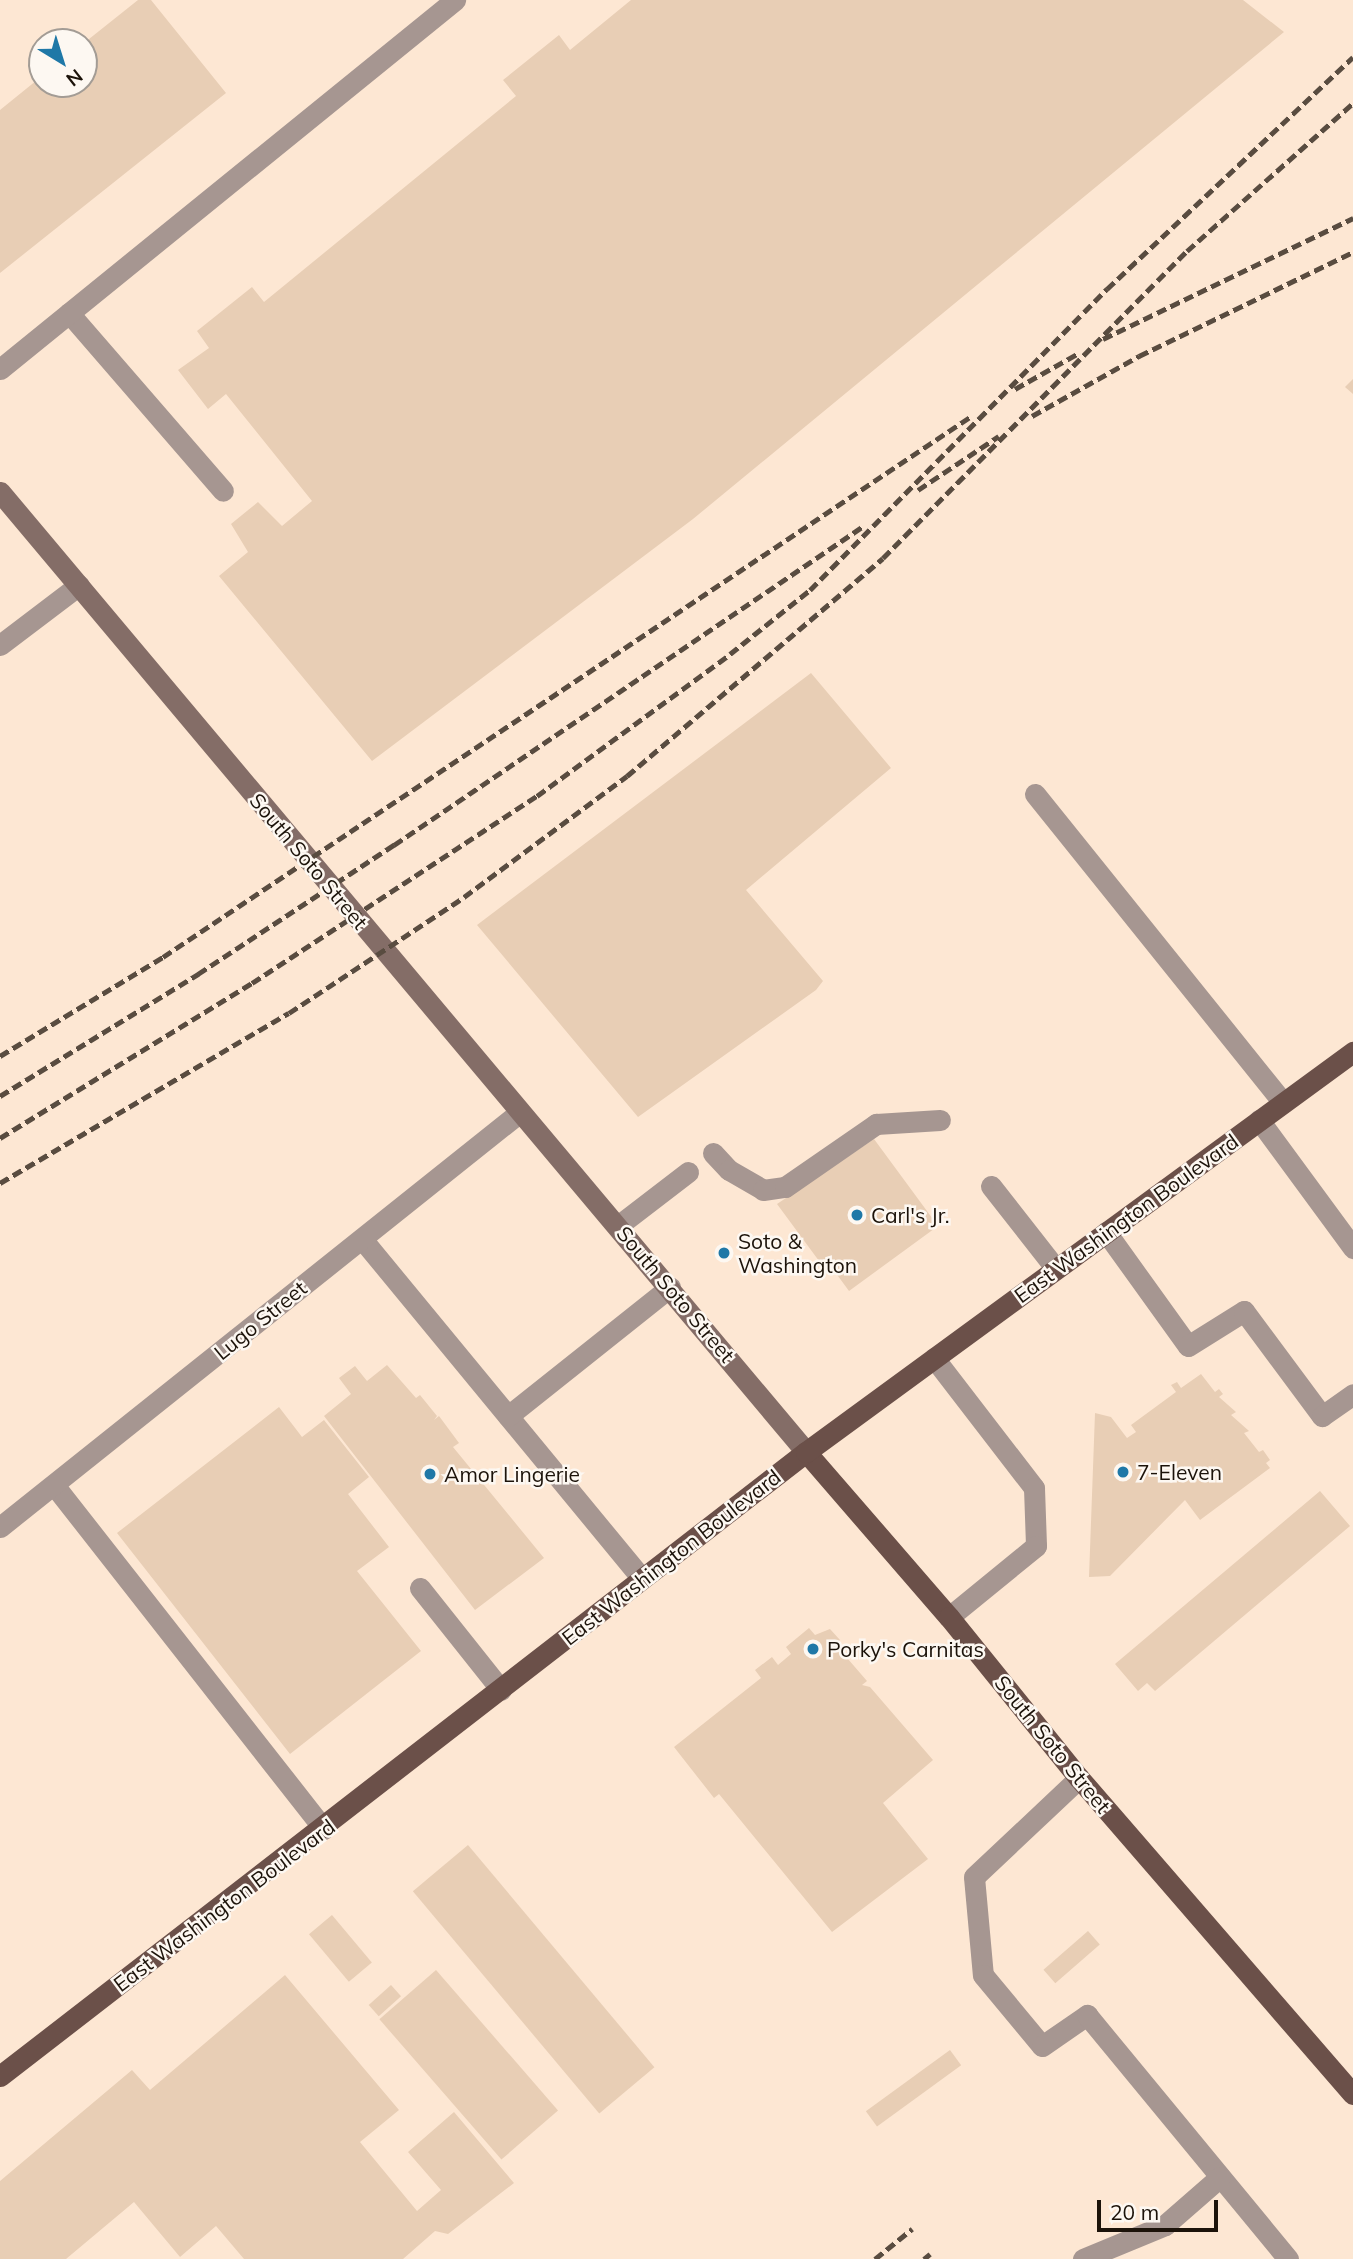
<!DOCTYPE html>
<style>
body{margin:0}
#map{position:relative;width:1353px;height:2259px;overflow:hidden;background:#fde7d3;font-family:Mulish,sans-serif}
div>[style]{position:absolute}
[style*='--x']{left:calc(var(--x)*1px);top:calc(var(--y)*1px);width:calc(var(--w)*1px);rotate:calc(var(--a)*1deg)}
.building>*{inset:0;background:#e8ceb5;transform-origin:0 0}
.lane>*{height:21px;margin:-10.5px;padding:0 10.5px;transform-origin:10.5px;border-radius:10.5px;background:#a69691}
.street>*{height:21px;margin:-10.5px;padding:0 10.5px;transform-origin:10.5px;border-radius:10.5px;background:#a69691}
.secondary>*{height:21px;margin:-10.5px;padding:0 10.5px;transform-origin:10.5px;border-radius:10.5px;background:#846d67}
.primary>*{height:21px;margin:-10.5px;padding:0 10.5px;transform-origin:10.5px;border-radius:10.5px;background:#6b5049}
.rail>*{height:5px;margin-top:-2.5px;transform-origin:0;background:repeating-linear-gradient(90deg,#594c40 0 10px,transparent 0 15px)}
.dots>*{width:19px;height:19px;translate:-50% -50%;box-sizing:border-box;border:4px solid #fdf8f2;border-radius:50%}
span{translate:-50% -50%;white-space:nowrap;text-align:center;line-height:1.15;-webkit-text-stroke:5px #fdf8f2;paint-order:stroke}
.street-label{font-size:21px;color:#1c130a}
.poi-label{font-size:21px;color:#1c130a}
.left{translate:0 -50%;text-align:left}
.north{position:absolute;left:28px;top:28px;width:70px;height:70px;box-sizing:border-box;background:#fdf8f2;border:2px solid #a39c95;border-radius:50%;rotate:142deg;font-size:19px;font-weight:700;line-height:28px;text-align:center;color:#1c130a}
.north::after{content:'';display:block;margin:auto;width:24px;height:32px;background:#1f78a7;clip-path:polygon(50% 0,100% 100%,50% 72%,0 100%)}
.scale{position:absolute;left:1097px;top:2200px;width:121px;height:32px;box-sizing:border-box;border:4px solid #1c130a;border-top:0;padding-left:9px;font-size:21px;line-height:24px;white-space:nowrap;color:#1c130a;-webkit-text-stroke:5px #fdf8f2;paint-order:stroke}
</style>
<div id="map">
<div class="building">
<i style="clip-path:polygon(138px 0,151px 0,226px 93px,0 273px,0 110px,42px 76px,42px 84px,84px 84px,84px 43px)"></i>
<i style="clip-path:polygon(631px 0,1243px 0,1284px 32px,693px 519px,372px 761px,219px 576px,248px 552px,231px 524px,258px 502px,282px 526px,312px 501px,226px 394px,208px 409px,178px 370px,209px 348px,197px 331px,252px 287px,264px 302px,516px 96px,503px 80px,559px 35px,570px 50px)"></i>
<i style="clip-path:polygon(1353px 379px,1353px 394px,1345px 387px)"></i>
<i style="clip-path:polygon(811px 673px,891px 768px,746px 890px,823px 981px,816px 990px,638px 1117px,477px 925px)"></i>
<i style="clip-path:polygon(874px 1139px,938px 1226px,849px 1291px,827px 1261px,822px 1265px,777px 1204px)"></i>
<i style="clip-path:polygon(387px 1365px,416px 1398px,420px 1395px,437px 1416px,434px 1420px,439px 1416px,459px 1443px,453px 1447px,544px 1558px,475px 1610px,324px 1416px,351px 1394px,339px 1378px,355px 1366px,367px 1381px)"></i>
<i style="clip-path:polygon(1201px 1374px,1215px 1392px,1219px 1389px,1223px 1394px,1219px 1397px,1236px 1412px,1231px 1415px,1249px 1431px,1244px 1433px,1259px 1452px,1263px 1450px,1270px 1460px,1266px 1463px,1270px 1468px,1200px 1520px,1185px 1500px,1110px 1576px,1089px 1577px,1095px 1413px,1111px 1417px,1127px 1438px,1136px 1432px,1131px 1425px,1176px 1392px,1171px 1385px,1177px 1382px,1181px 1388px)"></i>
<i style="clip-path:polygon(279px 1407px,302px 1437px,324px 1420px,369px 1477px,348px 1494px,389px 1547px,357px 1571px,421px 1651px,290px 1754px,117px 1533px)"></i>
<i style="clip-path:polygon(1320px 1491px,1350px 1526px,1155px 1691px,1147px 1683px,1138px 1691px,1115px 1664px)"></i>
<i style="clip-path:polygon(809px 1628px,815px 1635px,830px 1629px,840px 1640px,835px 1644px,867px 1681px,862px 1685px,870px 1687px,933px 1760px,883px 1803px,928px 1859px,832px 1932px,719px 1794px,714px 1798px,674px 1747px,761px 1678px,755px 1670px,772px 1657px,778px 1665px,791px 1654px,786px 1647px)"></i>
<i style="left:468px;top:1845px;width:290px;height:72px;rotate:50deg"></i>
<i style="left:332px;top:1915px;width:62px;height:30px;rotate:50deg"></i>
<i style="left:1088px;top:1931px;width:18px;height:59px;rotate:49deg"></i>
<i style="left:436px;top:1970px;width:186px;height:75px;rotate:49deg"></i>
<i style="clip-path:polygon(285px 1975px,399px 2110px,360px 2142px,417px 2211px,441px 2190px,408px 2152px,454px 2112px,514px 2183px,448px 2234px,435px 2231px,403px 2259px,244px 2259px,216px 2226px,180px 2257px,134px 2202px,66px 2259px,0 2259px,0 2181px,132px 2070px,150px 2090px)"></i>
<i style="left:391px;top:1985px;width:15px;height:30px;rotate:48deg"></i>
<i style="left:950px;top:2050px;width:19px;height:104px;rotate:54deg"></i>
</div>
<div class="lane">
<i style="--x:69;--y:313;--w:235;--a:49.1"></i>
<i style="--x:0;--y:369;--w:586;--a:-39.04"></i>
<i style="--x:0;--y:645;--w:99;--a:-37.2"></i>
<i style="--x:1035;--y:794;--w:396;--a:51.2"></i>
<i style="--x:713;--y:1153;--w:23;--a:47"></i>
<i style="--x:729;--y:1170;--w:39;--a:30"></i>
<i style="--x:763;--y:1190;--w:22;--a:-8"></i>
<i style="--x:785;--y:1187;--w:111;--a:-34.7"></i>
<i style="--x:876;--y:1124;--w:64;--a:-3.6"></i>
<i style="--x:991;--y:1186;--w:105;--a:51.9"></i>
<i style="--x:619;--y:1225;--w:87;--a:-37.5"></i>
<i style="--x:1106;--y:1232;--w:140;--a:54.3"></i>
<i style="--x:1188;--y:1346;--w:66;--a:-32"></i>
<i style="--x:1244;--y:1311;--w:131;--a:53.4"></i>
<i style="--x:1322;--y:1416;--w:38;--a:-35"></i>
<i style="--x:362;--y:1239;--w:439;--a:50.5"></i>
<i style="--x:934;--y:1358;--w:164;--a:52.4"></i>
<i style="--x:1034;--y:1488;--w:58;--a:88"></i>
<i style="--x:1036;--y:1546;--w:112;--a:140.8"></i>
<i style="--x:508;--y:1416;--w:207;--a:-38.5"></i>
<i style="--x:54;--y:1485;--w:437;--a:51.9"></i>
<i style="--x:420;--y:1588;--w:130;--a:51.5"></i>
<i style="--x:1079;--y:1778;--w:144;--a:136.7"></i>
<i style="--x:974;--y:1877;--w:98;--a:84.8"></i>
<i style="--x:983;--y:1975;--w:92;--a:50.3"></i>
<i style="--x:1042;--y:2046;--w:55;--a:-34.6"></i>
<i style="--x:1087;--y:2015;--w:316;--a:50.5"></i>
<i style="--x:1083;--y:2259;--w:89;--a:-22.5"></i>
<i style="--x:1165;--y:2225;--w:73;--a:-41.1"></i>
</div>
<div class="street">
<i style="--x:1259;--y:1120;--w:159;--a:53.7"></i>
<i style="--x:0;--y:1527;--w:665;--a:-38.59"></i>
</div>
<div class="secondary">
<i style="--x:0;--y:492;--w:1253;--a:49.98"></i>
</div>
<div class="primary">
<i style="--x:806;--y:1452;--w:218;--a:49.1"></i>
<i style="--x:949;--y:1617;--w:207;--a:51.1"></i>
<i style="--x:1079;--y:1778;--w:418;--a:49.1"></i>
<i style="--x:0;--y:2076;--w:1019;--a:-37.75"></i>
<i style="--x:806;--y:1452;--w:678;--a:-36.18"></i>
</div>
<div class="rail">
<i style="--x:1103;--y:339;--w:278;--a:-25.8"></i>
<i style="--x:1015;--y:389;--w:73;--a:-29.4"></i>
<i style="--x:1032;--y:416;--w:123;--a:-29.3"></i>
<i style="--x:1139;--y:356;--w:238;--a:-25.9"></i>
<i style="--x:918;--y:490;--w:97;--a:-33.7"></i>
<i style="--x:0;--y:1056;--w:191;--a:-31.3"></i>
<i style="--x:163;--y:957;--w:971;--a:-33.79"></i>
<i style="--x:0;--y:1096;--w:233;--a:-31.6"></i>
<i style="--x:198;--y:974;--w:235;--a:-33.4"></i>
<i style="--x:394;--y:845;--w:566;--a:-34.2"></i>
<i style="--x:0;--y:1138;--w:296;--a:-31.6"></i>
<i style="--x:252;--y:983;--w:341;--a:-33.3"></i>
<i style="--x:537;--y:796;--w:240;--a:-36.3"></i>
<i style="--x:730;--y:654;--w:102;--a:-38.7"></i>
<i style="--x:810;--y:590;--w:423;--a:-45.4"></i>
<i style="--x:1107;--y:289;--w:338;--a:-43.3"></i>
<i style="--x:0;--y:1183;--w:335;--a:-30.5"></i>
<i style="--x:289;--y:1013;--w:210;--a:-33.5"></i>
<i style="--x:464;--y:897;--w:203;--a:-36.6"></i>
<i style="--x:627;--y:776;--w:336;--a:-40.4"></i>
<i style="--x:883;--y:558;--w:432;--a:-45.3"></i>
<i style="--x:1187;--y:251;--w:222;--a:-41.7"></i>
<i style="--x:875;--y:2259;--w:48;--a:-39"></i>
<i style="--x:924;--y:2259;--w:8;--a:-40"></i>
</div>
<div class="dots">
<i style="left:857px;top:1215px;background:#1f78a7"></i>
<i style="left:724px;top:1253px;background:#1f78a7"></i>
<i style="left:1123px;top:1472px;background:#1f78a7"></i>
<i style="left:430px;top:1474px;background:#1f78a7"></i>
<i style="left:813px;top:1649px;background:#1f78a7"></i>
</div>
<div class="street-label">
<span style="left:309px;top:861px;rotate:50deg">South Soto Street</span>
<span style="left:1126px;top:1218px;rotate:-36deg">East Washington Boulevard</span>
<span style="left:676px;top:1294px;rotate:50deg">South Soto Street</span>
<span style="left:260px;top:1320px;rotate:-39deg">Lugo Street</span>
<span style="left:671px;top:1557px;rotate:-38deg">East Washington Boulevard</span>
<span style="left:1053px;top:1744px;rotate:51deg">South Soto Street</span>
<span style="left:224px;top:1905px;rotate:-37deg">East Washington Boulevard</span>
</div>
<div class="poi-label">
<span class="left" style="left:871px;top:1215px">Carl's Jr.</span>
<span class="left" style="left:738px;top:1253px">Soto &amp;<br>Washington</span>
<span class="left" style="left:1137px;top:1472px">7-Eleven</span>
<span class="left" style="left:444px;top:1474px">Amor Lingerie</span>
<span class="left" style="left:827px;top:1649px">Porky's Carnitas</span>
</div>
<div class="north">N</div>
<div class="scale">20 m</div>
</div>
